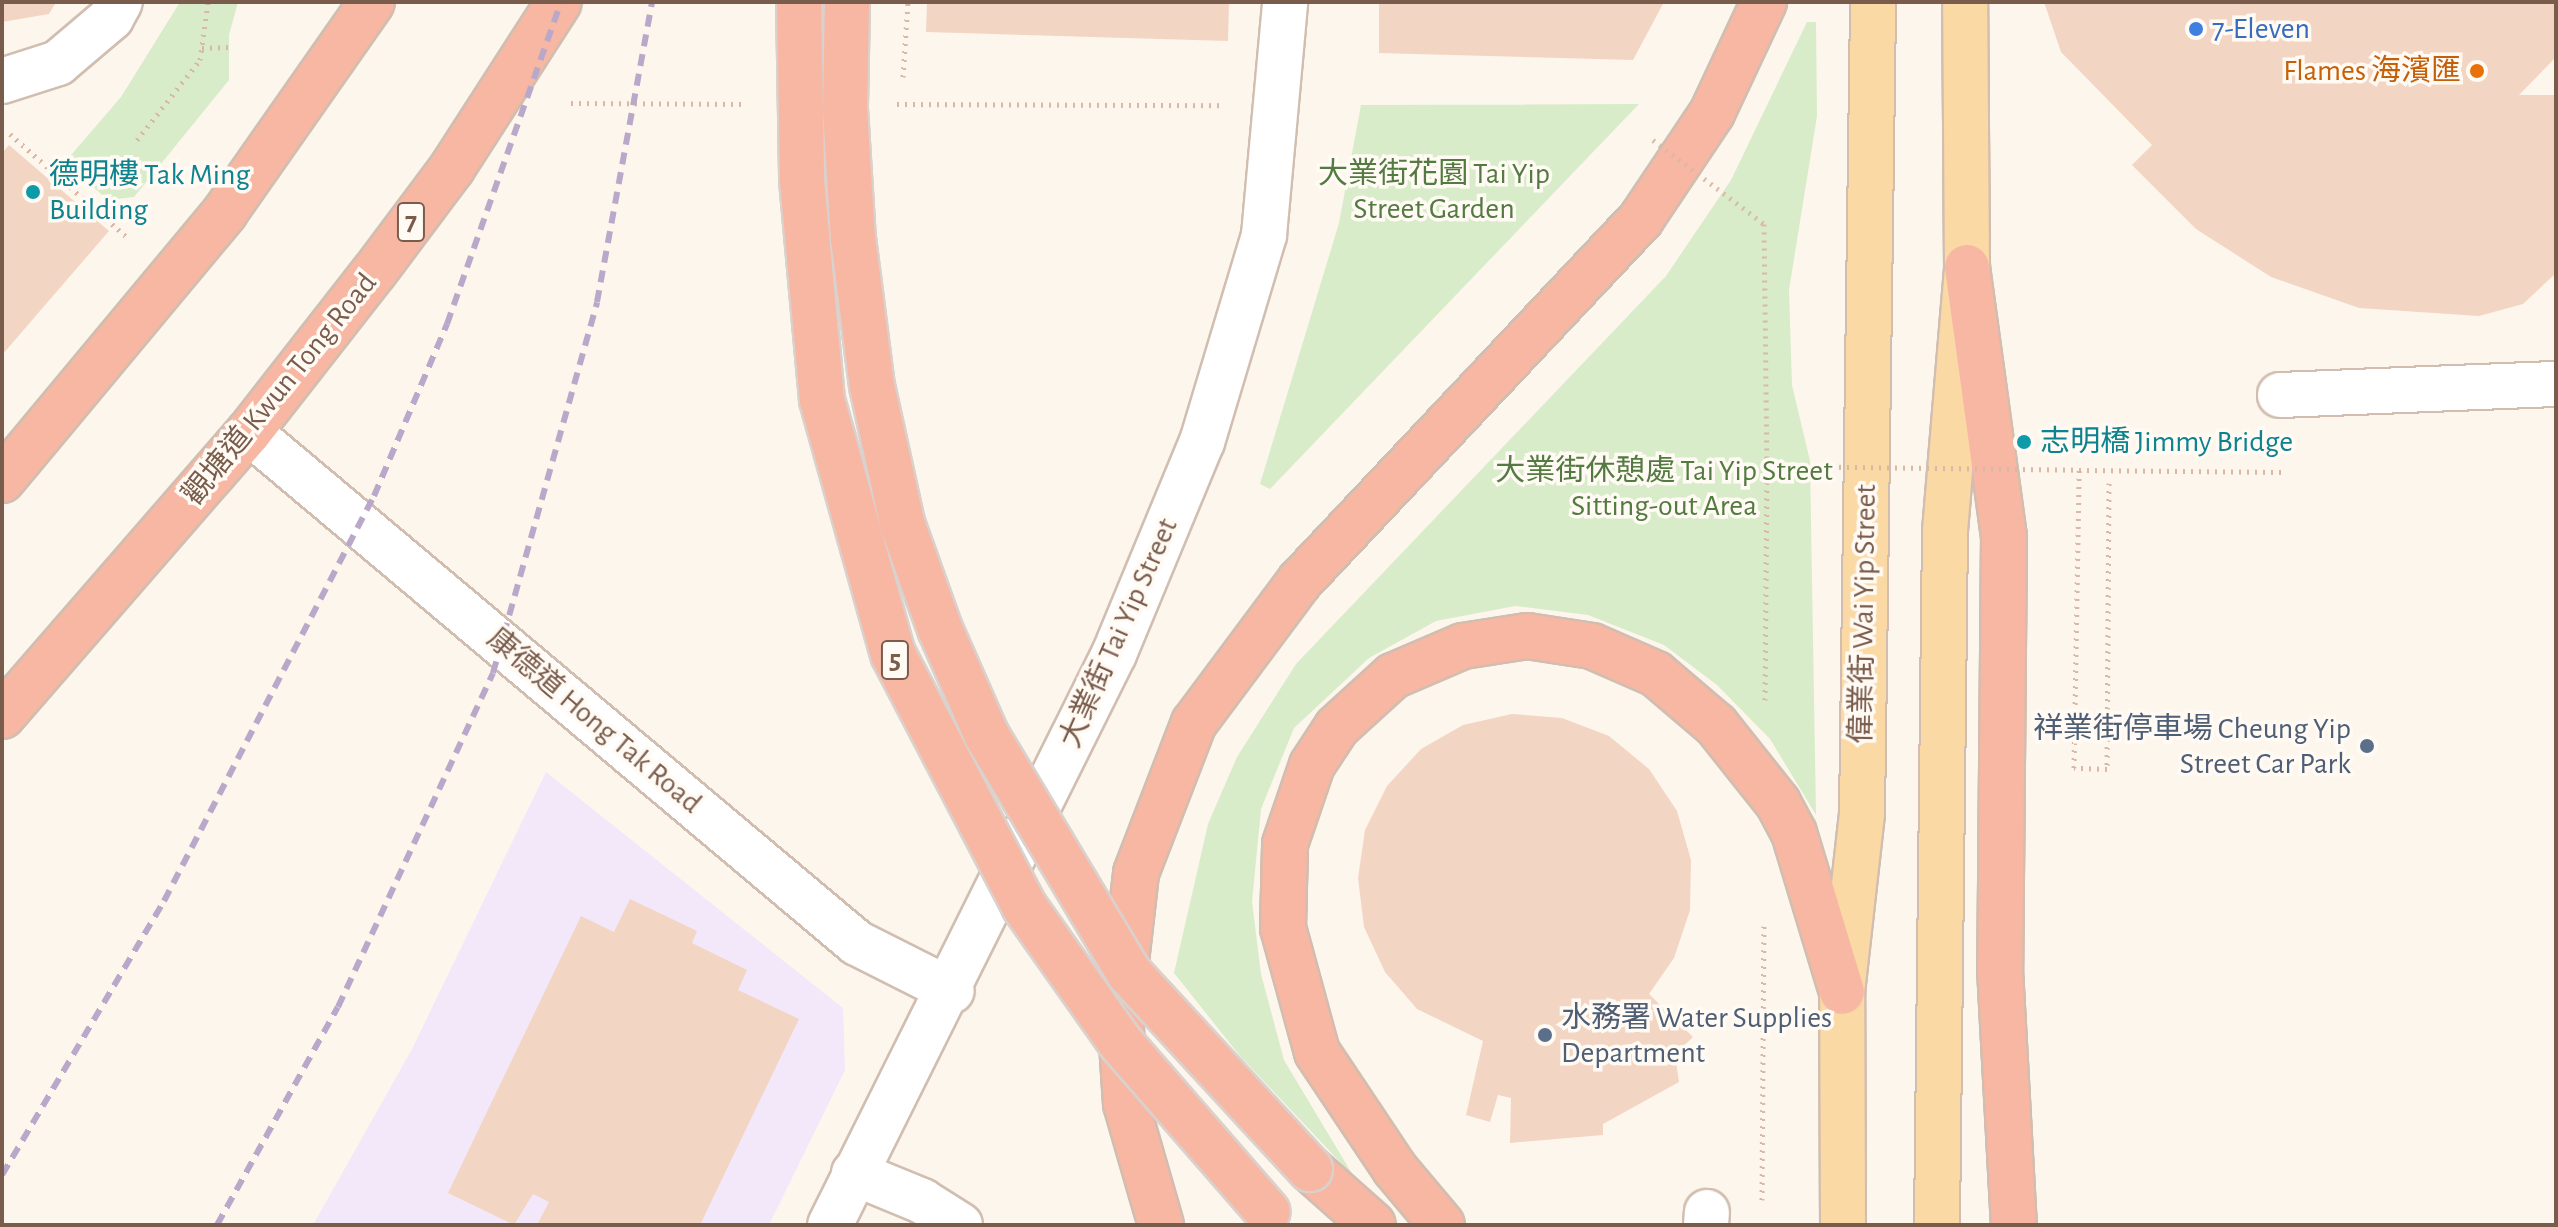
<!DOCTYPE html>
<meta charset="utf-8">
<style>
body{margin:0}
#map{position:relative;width:2558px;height:1227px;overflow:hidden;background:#fdf6ec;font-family:"Alegreya Sans","Noto Sans TC",sans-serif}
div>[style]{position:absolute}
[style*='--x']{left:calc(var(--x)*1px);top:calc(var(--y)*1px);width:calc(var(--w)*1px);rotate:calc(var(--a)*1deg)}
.education>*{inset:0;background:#f3e8fa}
.green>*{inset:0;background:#d8ecc9}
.building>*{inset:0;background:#f3d5c3}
.path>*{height:5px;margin-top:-2.5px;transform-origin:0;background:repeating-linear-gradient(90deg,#d9b8a5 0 2px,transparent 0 8px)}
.roads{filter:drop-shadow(2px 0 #d1beb0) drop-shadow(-2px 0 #d1beb0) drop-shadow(0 2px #d1beb0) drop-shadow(0 -2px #d1beb0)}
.minor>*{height:44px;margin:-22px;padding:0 22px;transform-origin:22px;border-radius:22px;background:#fff}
.major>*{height:44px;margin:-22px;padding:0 22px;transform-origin:22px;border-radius:22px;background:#fbd9a5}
.highway>*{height:44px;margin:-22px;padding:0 22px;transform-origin:22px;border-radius:22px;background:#f7b7a3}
.rail>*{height:6px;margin-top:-3px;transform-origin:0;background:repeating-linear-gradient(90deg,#b9a8c9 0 12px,transparent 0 20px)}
.path-bridge>*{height:5px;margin-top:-2.5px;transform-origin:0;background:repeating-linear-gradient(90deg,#d9b8a5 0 2px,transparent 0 8px)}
.bridges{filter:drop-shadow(2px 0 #dad1cd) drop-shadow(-2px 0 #dad1cd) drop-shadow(0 2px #dad1cd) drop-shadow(0 -2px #dad1cd)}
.highway-bridge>*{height:44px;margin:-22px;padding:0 22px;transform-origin:22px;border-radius:22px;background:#f7b7a3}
.dots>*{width:22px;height:22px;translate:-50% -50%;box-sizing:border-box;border:4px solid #fffaf3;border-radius:50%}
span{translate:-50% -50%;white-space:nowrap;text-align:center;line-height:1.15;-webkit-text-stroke:7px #fffaf3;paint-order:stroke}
.shield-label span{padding:2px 6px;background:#fffaf3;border:2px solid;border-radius:6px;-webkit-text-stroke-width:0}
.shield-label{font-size:28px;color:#7a5c4d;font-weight:700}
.shop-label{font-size:30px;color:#366cbe}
.left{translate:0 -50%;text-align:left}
.food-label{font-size:30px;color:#c56008}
.right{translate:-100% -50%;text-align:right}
.park-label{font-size:30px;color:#537a41}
.culture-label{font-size:30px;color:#0d838f}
.street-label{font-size:30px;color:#7a5c4d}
.service-label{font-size:30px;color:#4e5e75}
.frame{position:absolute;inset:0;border:4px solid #7a5c4d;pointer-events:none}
</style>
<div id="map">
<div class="education">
<i style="clip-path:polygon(546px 772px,843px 1008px,845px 1070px,769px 1225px,313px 1225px,412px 1049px)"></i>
</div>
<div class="green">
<i style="clip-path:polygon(180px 2px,238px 2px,229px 35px,229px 80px,134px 197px,108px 200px,65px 162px,121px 97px)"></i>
<i style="clip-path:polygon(1807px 22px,1816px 22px,1817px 116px,1789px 290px,1792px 385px,1810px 461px,1816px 815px,1770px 739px,1717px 685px,1664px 645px,1588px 615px,1515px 606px,1436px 621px,1369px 658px,1294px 728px,1261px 809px,1252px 902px,1261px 974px,1284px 1060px,1354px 1177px,1240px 1056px,1174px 973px,1208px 824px,1237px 757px,1296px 664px,1666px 276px,1731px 180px)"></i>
<i style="clip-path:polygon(1639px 104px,1270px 489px,1260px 484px,1339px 223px,1361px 105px)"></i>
</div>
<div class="building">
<i style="clip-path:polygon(2px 2px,56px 2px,49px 14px,2px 22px)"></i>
<i style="clip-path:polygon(927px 2px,1229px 2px,1228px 41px,926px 32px)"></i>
<i style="clip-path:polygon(1379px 2px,1664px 2px,1633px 60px,1379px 53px)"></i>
<i style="clip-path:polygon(2044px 2px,2556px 2px,2556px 57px,2519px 95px,2556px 95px,2556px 273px,2523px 304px,2479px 316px,2359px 308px,2271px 277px,2196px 229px,2132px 165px,2152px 145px,2061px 52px)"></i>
<i style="clip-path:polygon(9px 145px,109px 231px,2px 355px,2px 153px)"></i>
<i style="clip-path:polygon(1512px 714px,1562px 718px,1609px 736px,1649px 769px,1677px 811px,1691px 860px,1690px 910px,1674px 958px,1649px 994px,1693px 1037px,1675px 1054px,1679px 1082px,1603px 1124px,1603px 1135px,1510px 1143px,1511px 1098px,1498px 1095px,1490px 1122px,1466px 1115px,1483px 1041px,1417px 1009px,1385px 972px,1364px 927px,1358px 878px,1365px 830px,1387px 786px,1421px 749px,1463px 725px)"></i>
<i style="clip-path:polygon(630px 899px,697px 931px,692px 943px,747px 970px,738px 990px,799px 1019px,700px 1225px,537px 1225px,549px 1202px,533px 1194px,514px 1225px,448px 1193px,581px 916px,614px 932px)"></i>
</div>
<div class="path">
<i style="--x:202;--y:48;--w:27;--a:-2"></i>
<i style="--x:903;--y:77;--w:75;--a:-86.2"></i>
<i style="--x:571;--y:103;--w:176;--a:0.3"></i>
<i style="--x:897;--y:104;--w:326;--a:0.2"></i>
<i style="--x:10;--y:134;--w:157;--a:41.4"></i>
<i style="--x:137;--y:140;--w:102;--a:-51.8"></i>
<i style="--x:200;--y:60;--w:59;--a:-82.1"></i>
<i style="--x:2109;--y:483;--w:286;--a:90.4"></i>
<i style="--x:2107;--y:769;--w:33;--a:-178"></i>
<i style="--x:2074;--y:768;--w:298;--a:-89"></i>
<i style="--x:2079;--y:470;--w:202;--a:0.6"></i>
<i style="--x:1765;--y:700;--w:234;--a:-89.5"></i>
<i style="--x:1762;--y:1200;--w:274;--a:-89.6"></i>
</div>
<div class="roads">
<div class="minor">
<i style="--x:2;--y:81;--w:59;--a:-17.8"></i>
<i style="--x:58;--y:63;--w:70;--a:-40.3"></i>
<i style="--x:111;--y:18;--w:18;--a:-61"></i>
<i style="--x:2280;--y:395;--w:276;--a:-2.3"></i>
<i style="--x:249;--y:432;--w:794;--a:40.05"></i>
<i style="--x:857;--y:943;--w:106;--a:26.8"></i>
<i style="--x:854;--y:1173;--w:74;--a:22.4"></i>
<i style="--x:922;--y:1201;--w:45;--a:32.3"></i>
<i style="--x:830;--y:1225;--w:638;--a:-63.56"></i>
<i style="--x:1114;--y:654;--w:230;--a:-67.5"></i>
<i style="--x:1202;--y:442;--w:216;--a:-73.3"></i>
<i style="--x:1264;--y:235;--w:234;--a:-84.8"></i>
<i style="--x:1706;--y:1225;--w:13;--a:-86"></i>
</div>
<div class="major">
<i style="--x:1843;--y:1225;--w:233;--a:-90.2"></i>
<i style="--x:1842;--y:992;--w:179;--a:-83.6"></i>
<i style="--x:1862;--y:814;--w:812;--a:-89.22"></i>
<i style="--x:1937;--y:1225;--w:694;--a:-89.34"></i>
<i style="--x:1945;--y:531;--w:265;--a:-85.2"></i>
<i style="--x:1967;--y:267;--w:265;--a:-90.4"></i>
</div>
<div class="highway">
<i style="--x:1967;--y:267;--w:272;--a:82.2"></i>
<i style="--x:2004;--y:536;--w:433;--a:90.5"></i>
<i style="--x:2000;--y:969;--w:256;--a:86.9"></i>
<i style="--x:2;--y:480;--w:349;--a:-50.2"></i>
<i style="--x:225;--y:212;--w:256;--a:-55"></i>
<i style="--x:2;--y:716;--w:376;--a:-49"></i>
<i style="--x:249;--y:432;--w:204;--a:-52"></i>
<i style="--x:375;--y:271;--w:129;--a:-53.2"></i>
<i style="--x:452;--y:168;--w:197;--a:-57.2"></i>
<i style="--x:1310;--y:1169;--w:84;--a:41.6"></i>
<i style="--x:1161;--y:1225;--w:126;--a:-106.1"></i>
<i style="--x:1126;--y:1104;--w:90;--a:-93.8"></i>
<i style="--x:1120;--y:1014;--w:142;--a:-83.5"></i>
<i style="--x:1136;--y:873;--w:161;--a:-68.9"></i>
<i style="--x:1194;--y:723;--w:176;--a:-53.3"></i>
<i style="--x:1299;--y:582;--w:499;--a:-46.7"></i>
<i style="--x:1641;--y:219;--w:128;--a:-56.2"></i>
<i style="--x:1712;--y:113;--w:123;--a:-64.9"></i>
<i style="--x:1442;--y:1225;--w:73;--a:-130"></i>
<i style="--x:1395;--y:1169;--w:141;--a:-123.7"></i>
<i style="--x:1317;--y:1052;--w:129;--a:-105.3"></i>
<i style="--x:1283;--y:928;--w:84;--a:-88.6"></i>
<i style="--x:1285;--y:844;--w:83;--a:-71.1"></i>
<i style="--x:1312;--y:765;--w:45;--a:-56.7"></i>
<i style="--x:1337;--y:727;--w:76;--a:-42.3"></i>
<i style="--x:1393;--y:676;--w:76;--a:-23.2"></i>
<i style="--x:1463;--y:646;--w:65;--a:-8.9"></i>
<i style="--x:1527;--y:636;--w:66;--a:8.7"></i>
<i style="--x:1592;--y:646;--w:70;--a:23.6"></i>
<i style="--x:1656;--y:674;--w:79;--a:40.4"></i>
<i style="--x:1716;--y:725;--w:100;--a:51.5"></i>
<i style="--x:1778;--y:803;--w:34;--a:62"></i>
<i style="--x:1794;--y:833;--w:166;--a:73.2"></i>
</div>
</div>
<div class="rail">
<i style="--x:2;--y:1175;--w:318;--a:-59.4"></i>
<i style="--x:164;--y:901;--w:456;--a:-62.6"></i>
<i style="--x:374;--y:496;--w:187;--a:-67"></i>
<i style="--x:447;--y:324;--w:342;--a:-70.5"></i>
<i style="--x:217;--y:1225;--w:249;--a:-61"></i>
<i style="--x:338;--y:1007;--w:368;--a:-65.1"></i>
<i style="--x:493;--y:673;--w:385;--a:-74.3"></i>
<i style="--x:597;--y:302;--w:305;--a:-79.6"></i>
</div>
<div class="path-bridge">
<i style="--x:1653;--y:140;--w:139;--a:37.1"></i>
<i style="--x:1764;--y:224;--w:242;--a:89.3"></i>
<i style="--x:1767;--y:466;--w:312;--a:0.7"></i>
</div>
<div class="bridges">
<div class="highway-bridge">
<i style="--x:799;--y:2;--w:178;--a:89"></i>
<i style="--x:802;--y:180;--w:221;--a:84.8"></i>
<i style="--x:822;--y:400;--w:264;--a:74.4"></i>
<i style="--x:893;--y:654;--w:284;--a:62.5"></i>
<i style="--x:1024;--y:906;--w:166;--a:54.8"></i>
<i style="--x:1120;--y:1042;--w:225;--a:49"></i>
<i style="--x:847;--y:2;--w:107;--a:91.1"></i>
<i style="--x:845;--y:109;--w:129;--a:86.5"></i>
<i style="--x:853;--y:238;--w:149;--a:82.7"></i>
<i style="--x:872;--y:386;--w:140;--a:77.6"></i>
<i style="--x:902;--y:523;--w:113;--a:70.3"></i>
<i style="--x:940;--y:629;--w:115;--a:66.3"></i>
<i style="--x:986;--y:734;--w:279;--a:59.1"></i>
<i style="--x:1129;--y:973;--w:267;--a:47.3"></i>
</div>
</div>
<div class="dots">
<i style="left:2196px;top:29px;background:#3f7fe0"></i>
<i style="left:2477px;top:71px;background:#e8710a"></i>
<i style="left:33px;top:192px;background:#0f9aa8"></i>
<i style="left:2024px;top:442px;background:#0f9aa8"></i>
<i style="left:2367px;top:746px;background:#5c6f8a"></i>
<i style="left:1545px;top:1035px;background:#5c6f8a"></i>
</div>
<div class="shield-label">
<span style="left:411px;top:222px">7</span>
<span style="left:895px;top:660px">5</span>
</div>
<div class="shop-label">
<span class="left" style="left:2212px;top:29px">7-Eleven</span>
</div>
<div class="food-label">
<span class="right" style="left:2461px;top:71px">Flames 海濱匯</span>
</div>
<div class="park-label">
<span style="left:1434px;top:191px">大業街花園 Tai Yip<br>Street Garden</span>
<span style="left:1664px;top:488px">大業街休憩處 Tai Yip Street<br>Sitting-out Area</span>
</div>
<div class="culture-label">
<span class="left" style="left:49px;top:192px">德明樓 Tak Ming<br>Building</span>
<span class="left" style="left:2040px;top:442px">志明橋 Jimmy Bridge</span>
</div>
<div class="street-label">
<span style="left:280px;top:389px;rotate:-51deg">觀塘道 Kwun Tong Road</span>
<span style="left:1864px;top:614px;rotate:-89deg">偉業街 Wai Yip Street</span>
<span style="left:1119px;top:633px;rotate:-66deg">大業街 Tai Yip Street</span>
<span style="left:594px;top:721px;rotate:40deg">康德道 Hong Tak Road</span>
</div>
<div class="service-label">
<span class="right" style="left:2351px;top:746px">祥業街停車場 Cheung Yip<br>Street Car Park</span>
<span class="left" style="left:1561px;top:1035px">水務署 Water Supplies<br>Department</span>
</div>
<div class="frame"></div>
</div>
